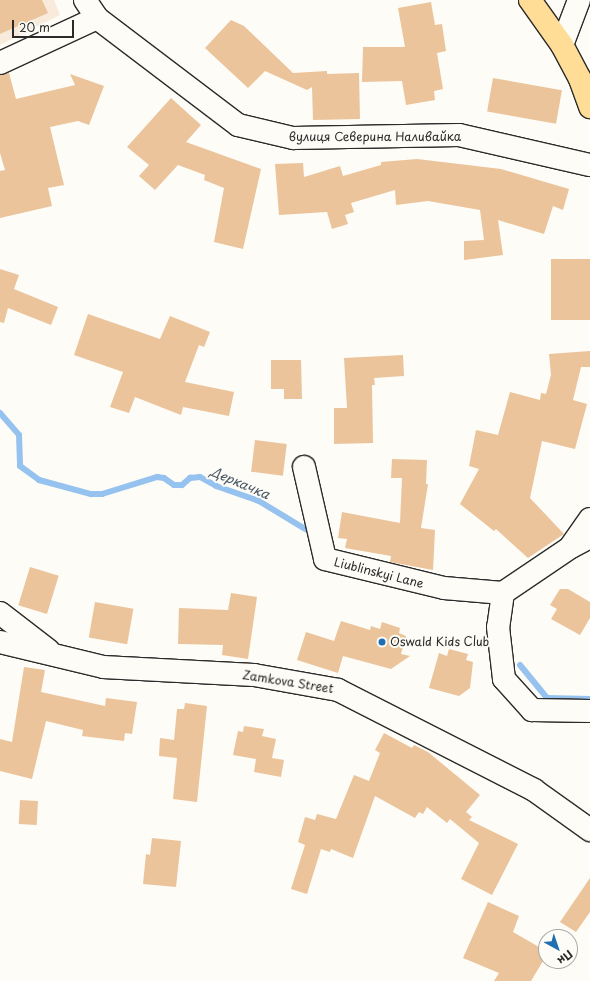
<!DOCTYPE html>
<meta charset="utf-8">
<style>
body{margin:0}
#map{position:relative;width:590px;height:981px;overflow:hidden;background:#fdfcf7;font-family:"Playpen Sans",sans-serif}
div>[style]{position:absolute}
[style*='--x']{left:calc(var(--x)*1px);top:calc(var(--y)*1px);width:calc(var(--w)*1px);rotate:calc(var(--a)*1deg)}
.built>*{inset:0;background:#f8ebdb}
.stream>*{height:6px;margin:-3px;padding:0 3px;transform-origin:3px;border-radius:3px;background:#96c2ef}
.building>*{inset:0;background:#ebc49b;transform-origin:0 0}
.roads{filter:drop-shadow(1px 0 #2b2b2b) drop-shadow(-1px 0 #2b2b2b) drop-shadow(0 1px #2b2b2b) drop-shadow(0 -1px #2b2b2b)}
.minor>*{height:22px;margin:-11px;padding:0 11px;transform-origin:11px;border-radius:11px;background:#fdfcf7}
.major>*{height:22px;margin:-11px;padding:0 11px;transform-origin:11px;border-radius:11px;background:#ffdd96}
.dots>*{width:11px;height:11px;translate:-50% -50%;box-sizing:border-box;border:2px solid #fdfcf7;border-radius:50%}
span{translate:-50% -50%;white-space:nowrap;text-align:center;line-height:1.15;-webkit-text-stroke:4px #fdfcf7;paint-order:stroke}
.street-label{font-size:12px;color:#2b2b2b}
.poi-label{font-size:12px;color:#2b2b2b}
.left{translate:0 -50%;text-align:left}
.water-label{font-size:13px;color:#4b5866;font-style:italic}
.north{position:absolute;left:538px;top:929px;width:40px;height:40px;box-sizing:border-box;background:#fdfcf7;border:1px solid #a9a8a5;border-radius:50%;rotate:140deg;font-size:11px;font-weight:700;line-height:16px;text-align:center;color:#2b2b2b}
.north::after{content:'';display:block;margin:auto;width:14px;height:18px;background:#1f6fb2;clip-path:polygon(50% 0,100% 100%,50% 72%,0 100%)}
.scale{position:absolute;left:12px;top:20px;width:62px;height:18px;box-sizing:border-box;border:2px solid #2b2b2b;border-top:0;padding-left:5px;font-size:12px;line-height:14px;white-space:nowrap;color:#2b2b2b;-webkit-text-stroke:3px #fdfcf7;paint-order:stroke}
</style>
<div id="map">
<div class="built">
<i style="clip-path:polygon(0 0,54px 0,60px 15px,0 45px)"></i>
</div>
<div class="stream">
<i style="--x:0;--y:413;--w:29;--a:49"></i>
<i style="--x:19;--y:435;--w:31;--a:88"></i>
<i style="--x:20;--y:466;--w:24;--a:36"></i>
<i style="--x:39;--y:480;--w:54;--a:15.1"></i>
<i style="--x:91;--y:494;--w:11;--a:0"></i>
<i style="--x:102;--y:494;--w:58;--a:-17.2"></i>
<i style="--x:157;--y:477;--w:7;--a:8"></i>
<i style="--x:164;--y:478;--w:12;--a:35"></i>
<i style="--x:174;--y:485;--w:8;--a:0"></i>
<i style="--x:182;--y:485;--w:11;--a:-41"></i>
<i style="--x:190;--y:478;--w:10;--a:-6"></i>
<i style="--x:200;--y:477;--w:18;--a:29"></i>
<i style="--x:216;--y:486;--w:46;--a:19.2"></i>
<i style="--x:259;--y:501;--w:54;--a:31.3"></i>
<i style="--x:520;--y:665;--w:43;--a:50.7"></i>
<i style="--x:547;--y:698;--w:43;--a:1.3"></i>
</div>
<div class="building">
<i style="clip-path:polygon(0 0,42px 0,48px 13px,0 34px)"></i>
<i style="clip-path:polygon(431px 2px,435px 25px,442px 24px,446px 51px,437px 53px,443px 89px,434px 91px,435px 100px,406px 105px,402px 81px,362px 82px,363px 47px,405px 47px,398px 8px)"></i>
<i style="clip-path:polygon(231px 20px,244px 26px,293px 73px,327px 71px,327px 74px,359px 73px,360px 119px,313px 120px,312px 87px,307px 90px,265px 71px,248px 88px,205px 48px)"></i>
<i style="clip-path:polygon(9px 73px,16px 99px,75px 85px,70px 74px,104px 86px,89px 125px,78px 121px,50px 127px,64px 185px,48px 188px,52px 206px,0 218px,0 171px,5px 170px,0 153px,0 75px)"></i>
<i style="left:493px;top:78px;width:70px;height:34px;rotate:10deg"></i>
<i style="clip-path:polygon(171px 98px,201px 125px,186px 142px,261px 169px,243px 249px,214px 242px,224px 188px,204px 180px,205px 175px,178px 165px,155px 190px,139px 176px,149px 165px,127px 147px)"></i>
<i style="clip-path:polygon(417px 159px,501px 169px,569px 189px,563px 210px,553px 206px,544px 234px,498px 220px,503px 255px,464px 260px,464px 241px,484px 240px,480px 210px,428px 201px,396px 205px,395px 190px,351px 203px,354px 212px,345px 215px,348px 224px,332px 229px,327px 212px,279px 215px,275px 164px,303px 163px,304px 177px,340px 166px,343px 176px,381px 165px,381px 162px)"></i>
<i style="left:551px;top:259px;width:39px;height:61px"></i>
<i style="clip-path:polygon(0 269px,19px 275px,14px 289px,58px 307px,51px 325px,8px 308px,4px 323px,0 322px)"></i>
<i style="clip-path:polygon(88px 314px,160px 339px,170px 316px,210px 332px,204px 347px,199px 345px,185px 382px,234px 392px,229px 416px,183px 407px,181px 415px,135px 397px,129px 413px,110px 407px,123px 372px,74px 355px)"></i>
<i style="clip-path:polygon(590px 351px,590px 367px,581px 367px,573px 400px,587px 404px,575px 449px,542px 441px,530px 498px,564px 534px,528px 558px,496px 529px,494px 531px,460px 504px,479px 469px,469px 466px,476px 430px,498px 435px,510px 392px,540px 400px,541px 393px,546px 394px,551px 375px,549px 354px)"></i>
<i style="clip-path:polygon(403px 355px,404px 376px,374px 378px,375px 385px,372px 385px,373px 443px,334px 444px,334px 408px,347px 408px,344px 358px)"></i>
<i style="clip-path:polygon(271px 360px,301px 360px,302px 399px,284px 399px,284px 389px,271px 389px)"></i>
<i style="left:255px;top:440px;width:32px;height:32px;rotate:7deg"></i>
<i style="clip-path:polygon(392px 459px,427px 460px,426px 484px,428px 484px,421px 528px,435px 530px,433px 570px,390px 562px,391px 556px,345px 548px,347px 539px,338px 538px,342px 512px,400px 523px,402px 478px,391px 478px)"></i>
<i style="left:30px;top:567px;width:30px;height:40px;rotate:17deg"></i>
<i style="clip-path:polygon(560px 589px,568px 589px,590px 602px,590px 618px,580px 635px,551px 619px,557px 609px,550px 605px)"></i>
<i style="clip-path:polygon(231px 593px,257px 597px,248px 659px,222px 655px,223px 645px,178px 644px,179px 608px,228px 610px)"></i>
<i style="left:95px;top:602px;width:39px;height:36px;rotate:10deg"></i>
<i style="clip-path:polygon(341px 621px,370px 630px,371px 626px,380px 629px,382px 622px,400px 628px,399px 633px,406px 636px,401px 654px,410px 656px,391px 669px,343px 656px,338px 673px,297px 660px,306px 632px,334px 641px)"></i>
<i style="clip-path:polygon(449px 649px,468px 654px,466px 660px,473px 662px,470px 688px,459px 696px,429px 688px,439px 653px,447px 656px)"></i>
<i style="clip-path:polygon(24px 667px,45px 670px,41px 692px,105px 706px,106px 698px,137px 702px,132px 734px,125px 733px,124px 741px,82px 736px,83px 730px,46px 721px,32px 779px,0 771px,0 739px,12px 742px)"></i>
<i style="clip-path:polygon(185px 703px,207px 706px,197px 802px,173px 799px,177px 758px,159px 756px,160px 738px,174px 740px,177px 709px,184px 709px)"></i>
<i style="clip-path:polygon(244px 726px,264px 729px,262px 736px,276px 739px,272px 758px,284px 760px,281px 777px,254px 772px,256px 759px,233px 755px,238px 731px,243px 732px)"></i>
<i style="clip-path:polygon(384px 733px,412px 748px,414px 745px,428px 752px,480px 795px,466px 812px,472px 817px,469px 820px,518px 844px,492px 895px,461px 879px,479px 843px,450px 819px,447px 823px,427px 807px,423px 814px,419px 812px,415px 818px,375px 796px,353px 858px,331px 849px,330px 852px,321px 849px,307px 894px,291px 889px,305px 845px,298px 842px,305px 817px,315px 820px,317px 814px,336px 819px,354px 775px,369px 781px,380px 753px,375px 750px)"></i>
<i style="left:20px;top:800px;width:18px;height:24px;rotate:3deg"></i>
<i style="clip-path:polygon(152px 838px,181px 841px,176px 887px,143px 884px,146px 854px,150px 855px)"></i>
<i style="clip-path:polygon(590px 878px,590px 912px,576px 932px,560px 922px)"></i>
<i style="clip-path:polygon(488px 902px,519px 916px,513px 932px,546px 951px,546px 956px,531px 981px,494px 981px,499px 973px,463px 958px)"></i>
</div>
<div class="roads">
<div class="minor">
<i style="--x:85;--y:0;--w:22;--a:56"></i>
<i style="--x:97;--y:18;--w:177;--a:37.2"></i>
<i style="--x:238;--y:125;--w:57;--a:13.3"></i>
<i style="--x:293;--y:138;--w:166;--a:-1"></i>
<i style="--x:459;--y:135;--w:134;--a:12.9"></i>
<i style="--x:562;--y:45;--w:48;--a:-69.3"></i>
<i style="--x:0;--y:63;--w:107;--a:-24.9"></i>
<i style="--x:304;--y:467;--w:94;--a:77.1"></i>
<i style="--x:325;--y:559;--w:122;--a:13.7"></i>
<i style="--x:444;--y:588;--w:59;--a:4.8"></i>
<i style="--x:590;--y:537;--w:21;--a:152"></i>
<i style="--x:571;--y:547;--w:82;--a:145.9"></i>
<i style="--x:503;--y:593;--w:34;--a:98"></i>
<i style="--x:498;--y:627;--w:52;--a:83.4"></i>
<i style="--x:504;--y:679;--w:42;--a:47.9"></i>
<i style="--x:532;--y:710;--w:58;--a:1"></i>
<i style="--x:571;--y:546;--w:33;--a:-55"></i>
<i style="--x:0;--y:613;--w:61;--a:37.6"></i>
<i style="--x:0;--y:642;--w:106;--a:13.6"></i>
<i style="--x:103;--y:667;--w:151;--a:3"></i>
<i style="--x:254;--y:675;--w:85;--a:10.1"></i>
<i style="--x:338;--y:690;--w:220;--a:27"></i>
<i style="--x:534;--y:790;--w:69;--a:35.5"></i>
</div>
<div class="major">
<i style="--x:530;--y:0;--w:55;--a:54.6"></i>
<i style="--x:562;--y:45;--w:38;--a:62"></i>
<i style="--x:580;--y:79;--w:30;--a:70"></i>
</div>
</div>
<div class="dots">
<i style="left:382px;top:642px;background:#1f6fb2"></i>
</div>
<div class="street-label">
<span style="left:375px;top:137px">вулиця Северина Наливайка</span>
<span style="left:379px;top:573px;rotate:14deg">Liublinskyi Lane</span>
<span style="left:288px;top:682px;rotate:9deg">Zamkova Street</span>
</div>
<div class="poi-label">
<span class="left" style="left:390px;top:642px">Oswald Kids Club</span>
</div>
<div class="water-label">
<span style="left:240px;top:483px;rotate:23deg">Деркачка</span>
</div>
<div class="north">Пн</div>
<div class="scale">20 m</div>
</div>
